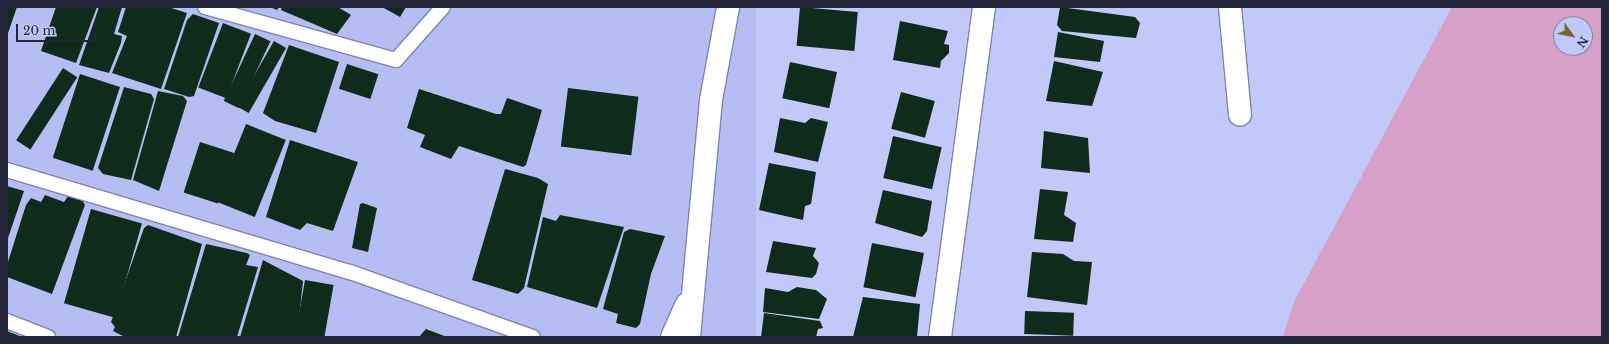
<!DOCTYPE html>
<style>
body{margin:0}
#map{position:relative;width:1609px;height:344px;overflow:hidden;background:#c0c9f7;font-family:"Libre Baskerville",serif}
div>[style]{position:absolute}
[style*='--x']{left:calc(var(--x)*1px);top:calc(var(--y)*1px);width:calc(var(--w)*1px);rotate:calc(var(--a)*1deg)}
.built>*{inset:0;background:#b4bef2;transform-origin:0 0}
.green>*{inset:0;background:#d7a0c9}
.building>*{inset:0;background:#0f2b1b;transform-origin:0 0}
.roads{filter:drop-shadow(1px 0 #7c84af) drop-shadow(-1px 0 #7c84af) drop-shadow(0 1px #7c84af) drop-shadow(0 -1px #7c84af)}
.lane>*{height:14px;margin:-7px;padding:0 7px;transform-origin:7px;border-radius:7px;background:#fff}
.street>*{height:22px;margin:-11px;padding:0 11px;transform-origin:11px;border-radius:11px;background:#fff}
span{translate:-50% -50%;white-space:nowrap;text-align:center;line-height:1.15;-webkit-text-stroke:4px #c0c9f7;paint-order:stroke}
.frame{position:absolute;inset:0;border:8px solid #222537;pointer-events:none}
.north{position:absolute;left:1553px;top:16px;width:40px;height:40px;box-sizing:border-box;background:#c0c9f7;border:1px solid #8187aa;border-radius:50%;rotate:123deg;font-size:11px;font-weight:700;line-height:16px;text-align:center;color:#222537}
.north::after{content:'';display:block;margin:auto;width:14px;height:18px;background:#746734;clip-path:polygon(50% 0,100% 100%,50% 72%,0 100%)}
.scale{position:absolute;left:16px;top:24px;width:80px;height:18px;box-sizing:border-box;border:2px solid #222537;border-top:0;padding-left:5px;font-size:12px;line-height:14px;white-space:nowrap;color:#222537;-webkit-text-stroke:3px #c0c9f7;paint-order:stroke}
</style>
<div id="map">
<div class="built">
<i style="left:7px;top:7px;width:749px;height:330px"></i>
</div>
<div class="green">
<i style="clip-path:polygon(evenodd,1452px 7px,1602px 7px,1602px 337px,1283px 337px,1294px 302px,1452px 7px,1561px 24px,1585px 24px,1585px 48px,1561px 48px,1561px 24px)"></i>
</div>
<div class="building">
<i style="clip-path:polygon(7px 7px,17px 7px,7px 36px)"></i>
<i style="clip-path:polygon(56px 7px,97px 7px,76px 63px,41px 51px)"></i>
<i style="clip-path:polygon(99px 7px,122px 7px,114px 34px,122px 36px,121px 43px,109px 73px,79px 65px)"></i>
<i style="clip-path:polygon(126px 7px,168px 7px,187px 13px,161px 89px,112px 73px,127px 36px,118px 32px)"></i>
<i style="clip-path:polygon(270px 7px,279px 7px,277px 10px)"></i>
<i style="clip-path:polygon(282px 7px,338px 7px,351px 15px,337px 34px,281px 10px)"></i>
<i style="clip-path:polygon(382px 7px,406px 7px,400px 17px)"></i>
<i style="left:800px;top:7px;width:58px;height:39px;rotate:5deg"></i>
<i style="clip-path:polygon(1060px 7px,1135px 17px,1140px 23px,1136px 38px,1062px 31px,1057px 25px)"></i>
<i style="clip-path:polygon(193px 14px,219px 23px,194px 96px,189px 97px,164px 89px,187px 20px)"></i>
<i style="clip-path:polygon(900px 21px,948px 31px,944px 44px,949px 45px,949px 53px,941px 61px,940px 68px,893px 60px)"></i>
<i style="left:223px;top:23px;width:30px;height:69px;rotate:21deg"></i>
<i style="clip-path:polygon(1058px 32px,1104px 41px,1100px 62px,1054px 57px)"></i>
<i style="left:255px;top:34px;width:17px;height:74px;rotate:25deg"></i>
<i style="left:274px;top:41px;width:14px;height:75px;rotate:30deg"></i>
<i style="clip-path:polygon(289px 45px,339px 62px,316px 133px,275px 121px,263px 113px)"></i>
<i style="clip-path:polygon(1054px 61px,1103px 72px,1092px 106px,1046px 101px)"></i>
<i style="left:790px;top:62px;width:48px;height:37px;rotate:12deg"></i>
<i style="left:347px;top:64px;width:33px;height:26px;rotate:18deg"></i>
<i style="left:63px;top:68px;width:17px;height:86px;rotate:33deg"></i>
<i style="left:80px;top:74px;width:42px;height:88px;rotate:18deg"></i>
<i style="clip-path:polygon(124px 87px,151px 94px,154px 99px,131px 180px,103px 174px,98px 168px)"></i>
<i style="left:568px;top:88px;width:71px;height:59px;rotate:7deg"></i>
<i style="clip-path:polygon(419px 89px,496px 114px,501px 114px,507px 98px,542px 110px,526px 165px,523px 167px,459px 146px,451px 159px,420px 147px,425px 135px,407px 128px)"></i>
<i style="clip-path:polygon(158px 91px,183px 96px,187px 101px,159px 191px,133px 180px)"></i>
<i style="left:901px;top:92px;width:35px;height:38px;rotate:15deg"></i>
<i style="clip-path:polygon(780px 118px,805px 123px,811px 118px,828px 122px,818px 162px,774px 152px)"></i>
<i style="left:246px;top:124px;width:43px;height:83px;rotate:22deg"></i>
<i style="clip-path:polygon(1044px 131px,1088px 138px,1090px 173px,1041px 168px)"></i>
<i style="left:893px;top:136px;width:50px;height:43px;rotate:13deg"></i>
<i style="clip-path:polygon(290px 140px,358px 162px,333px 231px,307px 223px,300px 230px,266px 217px)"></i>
<i style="left:200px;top:142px;width:36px;height:53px;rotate:18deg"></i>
<i style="clip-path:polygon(769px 163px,816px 172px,811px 204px,805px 206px,803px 220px,759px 210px)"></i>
<i style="clip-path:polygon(505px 169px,538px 178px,548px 184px,524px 288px,518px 294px,472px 280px)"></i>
<i style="clip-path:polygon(7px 186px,24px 191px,7px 241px)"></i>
<i style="clip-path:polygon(1040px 189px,1068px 192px,1064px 215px,1076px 223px,1073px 242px,1034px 239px)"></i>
<i style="clip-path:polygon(883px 190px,932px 201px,927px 231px,922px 237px,875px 223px)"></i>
<i style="clip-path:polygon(45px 195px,64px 202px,68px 196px,82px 200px,85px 205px,52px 294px,7px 277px,7px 265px,26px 205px,31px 198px,41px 202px)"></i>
<i style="clip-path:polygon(363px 203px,377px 208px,368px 252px,352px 248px,360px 204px)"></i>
<i style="left:91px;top:209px;width:53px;height:98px;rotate:16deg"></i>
<i style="clip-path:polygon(560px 215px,624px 227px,597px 308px,527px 287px,543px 217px,556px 221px)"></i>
<i style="clip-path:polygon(148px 225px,202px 244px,176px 337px,125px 337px,113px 331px,115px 327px,111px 322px,144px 228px)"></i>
<i style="clip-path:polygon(630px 229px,665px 236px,651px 274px,640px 324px,636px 328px,616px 323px,618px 314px,603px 309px,624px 232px)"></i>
<i style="clip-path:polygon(773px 241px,816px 248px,813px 256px,819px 263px,816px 274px,812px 278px,766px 272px)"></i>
<i style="left:872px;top:243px;width:53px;height:45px;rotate:11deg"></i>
<i style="clip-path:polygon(206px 244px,247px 253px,250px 255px,246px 265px,258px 267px,237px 337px,178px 337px)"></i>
<i style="clip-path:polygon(1032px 252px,1063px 254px,1074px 261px,1092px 262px,1087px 305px,1027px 297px)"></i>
<i style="clip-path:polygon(263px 260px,303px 281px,297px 337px,240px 337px)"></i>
<i style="left:305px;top:280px;width:29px;height:57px;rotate:10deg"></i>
<i style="clip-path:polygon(797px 287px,816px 290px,827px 299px,819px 319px,763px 312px,765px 288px,788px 292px)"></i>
<i style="clip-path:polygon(863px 297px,920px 304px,917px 337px,853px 337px)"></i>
<i style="left:1025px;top:311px;width:49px;height:23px;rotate:2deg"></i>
<i style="clip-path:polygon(764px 313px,820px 321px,823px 328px,818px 329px,816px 337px,761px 337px)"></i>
<i style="clip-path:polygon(426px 329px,447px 337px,419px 337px)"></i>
<i style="clip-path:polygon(7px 331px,22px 337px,7px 337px)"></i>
</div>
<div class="roads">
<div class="lane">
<i style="--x:205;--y:7;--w:198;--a:15.5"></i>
<i style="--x:396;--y:60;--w:71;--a:-48.4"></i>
<i style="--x:7;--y:170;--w:358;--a:16.6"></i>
<i style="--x:350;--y:272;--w:194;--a:19.6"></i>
<i style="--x:7;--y:321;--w:44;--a:21.3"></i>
</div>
<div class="street">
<i style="--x:1230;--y:7;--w:108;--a:84.7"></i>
<i style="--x:672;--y:337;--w:36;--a:-66"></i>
<i style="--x:689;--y:337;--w:238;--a:-84.7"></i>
<i style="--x:711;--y:100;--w:95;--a:-79.6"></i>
<i style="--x:940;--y:337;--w:333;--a:-82.4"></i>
</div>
</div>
<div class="frame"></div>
<div class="north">N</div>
<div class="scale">20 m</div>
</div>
